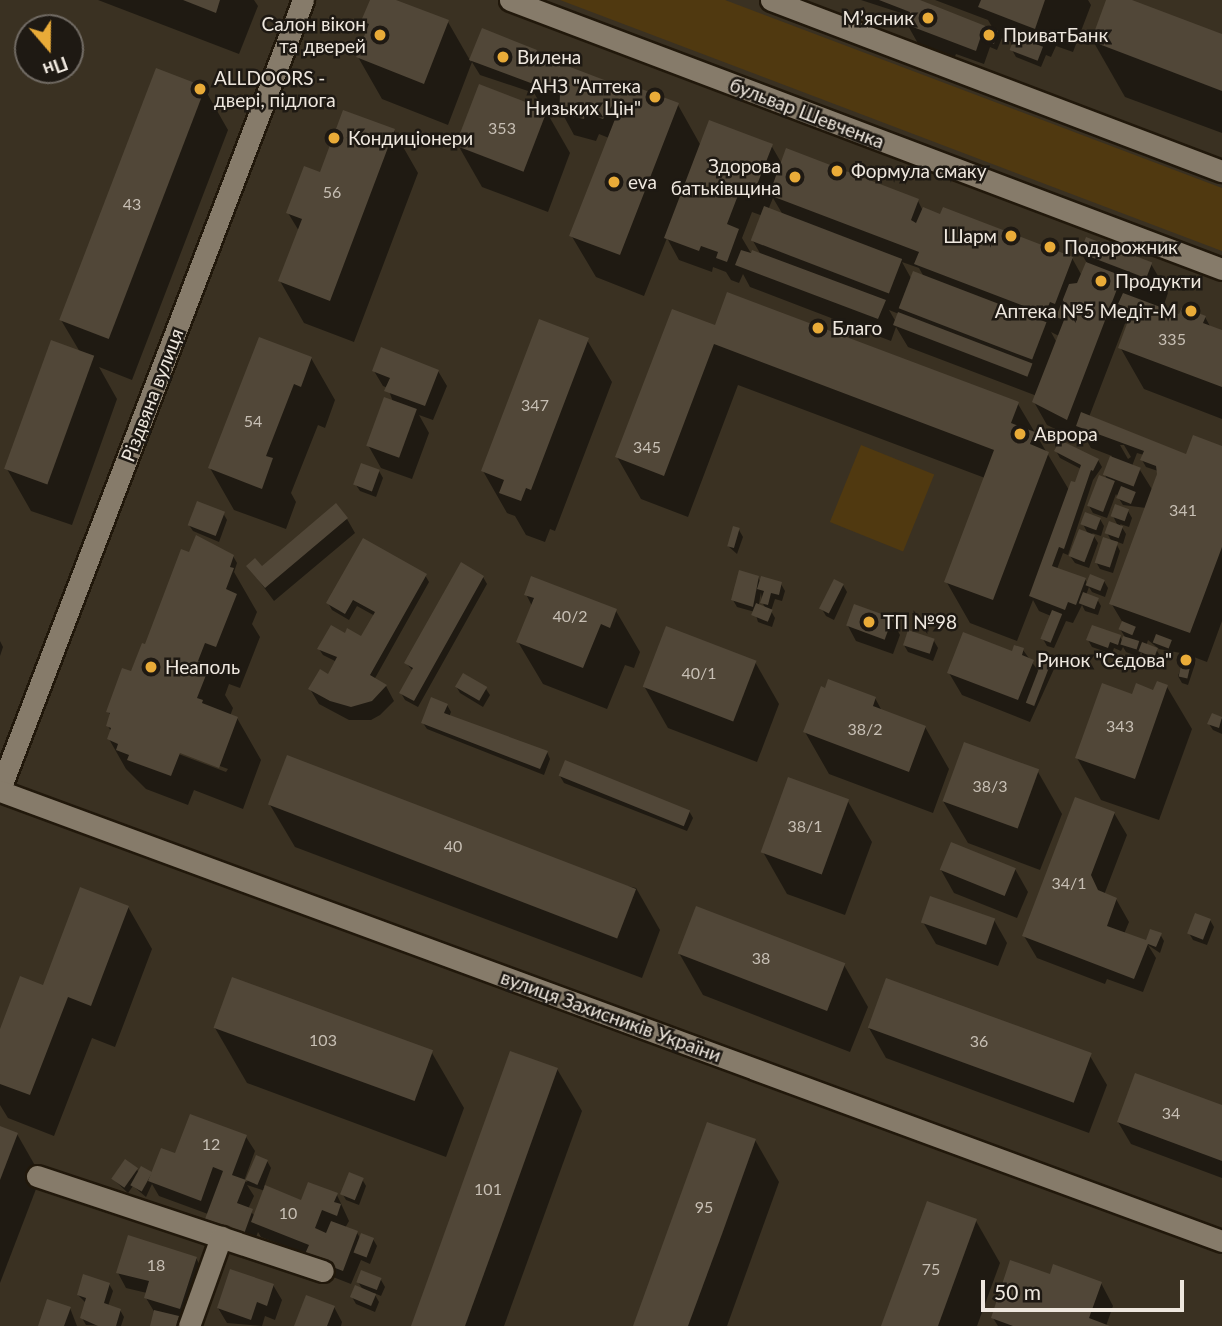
<!DOCTYPE html>
<meta charset="utf-8">
<style>
body{margin:0}
#map{position:relative;width:1222px;height:1326px;overflow:hidden;background:#3a3122;font-family:Lato,sans-serif}
div>[style]{position:absolute}
[style*='--x']{left:calc(var(--x)*1px);top:calc(var(--y)*1px);width:calc(var(--w)*1px);rotate:calc(var(--a)*1deg)}
.green>*{inset:0;background:#503910;transform-origin:0 0}
.shadow>*{inset:0;background:#0007}
.building>*{inset:0;background:#514738;transform-origin:0 0}
.roads{filter:drop-shadow(2px 0 #21180b) drop-shadow(-2px 0 #21180b) drop-shadow(0 2px #21180b) drop-shadow(0 -2px #21180b)}
.street>*{height:21px;margin:-10.5px;padding:0 10.5px;transform-origin:10.5px;border-radius:10.5px;background:#867b6a}
.secondary>*{height:21px;margin:-10.5px;padding:0 10.5px;transform-origin:10.5px;border-radius:10.5px;background:#867b6a}
.dots>*{width:19px;height:19px;translate:-50% -50%;box-sizing:border-box;border:4px solid #1e1913;border-radius:50%}
span{translate:-50% -50%;white-space:nowrap;text-align:center;line-height:1.15;-webkit-text-stroke:5px #1e1913;paint-order:stroke}
.number-label{font-size:16px;color:#c7bfb4}
.number-label span{-webkit-text-stroke-width:0}
.poi-label{font-size:19px;color:#eee7de}
.right{translate:-100% -50%;text-align:right}
.left{translate:0 -50%;text-align:left}
.street-label{font-size:19px;color:#eee7de}
.north{position:absolute;left:14px;top:14px;width:70px;height:70px;box-sizing:border-box;background:#1e1913;border:2px solid #716b64;border-radius:50%;rotate:160deg;font-size:19px;font-weight:700;line-height:28px;text-align:center;color:#eee7de}
.north::after{content:'';display:block;margin:auto;width:24px;height:32px;background:#e9ab38;clip-path:polygon(50% 0,100% 100%,50% 72%,0 100%)}
.scale{position:absolute;left:981px;top:1280px;width:203px;height:32px;box-sizing:border-box;border:4px solid #eee7de;border-top:0;padding-left:9px;font-size:21px;line-height:24px;white-space:nowrap;color:#eee7de;-webkit-text-stroke:5px #1e1913;paint-order:stroke}
</style>
<div id="map">
<div class="green">
<i style="clip-path:polygon(560px 0,725px 0,1222px 188px,1222px 251px)"></i>
<i style="left:861px;top:445px;width:79px;height:83px;rotate:22deg"></i>
</div>
<div class="shadow">
<i style="clip-path:polygon(98px 0,254px 0,258px 6px,239px 54px)"></i>
<i style="clip-path:polygon(evenodd,371px 0,391px 0,448px 22px,471px 62px,483px 31px,536px 51px,540px 58px,619px 87px,625px 98px,678px 105px,701px 146px,771px 145px,782px 164px,918px 201px,922px 209px,1072px 258px,1082px 276px,1087px 263px,1081px 253px,1151px 264px,1168px 293px,1162px 310px,1180px 317px,1205px 317px,1211px 328px,1222px 332px,1222px 419px,1144px 389px,1120px 347px,1132px 314px,1129px 313px,1089px 417px,1187px 456px,1222px 448px,1222px 621px,1207px 662px,1191px 656px,1195px 664px,1188px 685px,1182px 683px,1178px 676px,1186px 654px,1159px 649px,1148px 640px,1146px 646px,1156px 649px,1160px 656px,1158px 663px,1144px 658px,1141px 652px,1139px 657px,1126px 652px,1123px 647px,1121px 651px,1114px 648px,1112px 654px,1092px 647px,1088px 640px,1120px 637px,1123px 642px,1125px 637px,1120px 629px,1123px 623px,1111px 603px,1146px 508px,1123px 505px,1116px 494px,1107px 518px,1093px 513px,1089px 506px,1108px 481px,1105px 475px,1112px 456px,1091px 448px,1083px 434px,1080px 441px,1047px 425px,1034px 402px,1037px 396px,908px 347px,896px 327px,891px 341px,750px 287px,743px 274px,739px 283px,731px 280px,726px 272px,713px 267px,712px 272px,679px 260px,667px 238px,644px 296px,596px 277px,571px 235px,609px 138px,599px 134px,596px 141px,574px 135px,561px 111px,540px 103px,534px 93px,480px 75px,472px 62px,448px 125px,382px 99px,358px 57px,368px 30px,363px 21px,371px 0,773px 198px,783px 215px,768px 210px,773px 198px,371px 0,752px 212px,763px 216px,753px 241px,761px 255px,752px 255px,742px 238px,752px 212px,371px 0,902px 262px,919px 268px,924px 277px,912px 280px,902px 262px,371px 0,889px 310px,899px 314px,896px 322px,889px 310px,371px 0,1051px 332px,1059px 336px,1057px 343px,1051px 332px,371px 0,1120px 445px,1124px 445px,1131px 457px,1128px 459px,1120px 445px,371px 0,1137px 453px,1144px 455px,1142px 460px,1146px 467px,1158px 471px,1153px 491px,1140px 470px,1132px 466px,1137px 453px)"></i>
<i style="clip-path:polygon(861px 0,915px 0,995px 32px,988px 20px,935px 0,1088px 0,1091px 5px,1073px 52px,1056px 46px,1051px 57px,1046px 55px,1041px 67px,1016px 57px,1012px 50px,1014px 43px,1002px 38px,997px 50px,990px 47px,984px 64px,956px 54px,954px 59px,920px 47px,907px 24px,910px 16px)"></i>
<i style="clip-path:polygon(1108px 0,1128px 0,1222px 36px,1222px 133px,1125px 97px,1093px 41px)"></i>
<i style="clip-path:polygon(204px 88px,228px 130px,132px 380px,99px 367px,117px 399px,72px 525px,31px 511px,7px 469px,80px 352px,61px 320px)"></i>
<i style="clip-path:polygon(546px 111px,570px 153px,548px 212px,482px 187px,458px 145px)"></i>
<i style="clip-path:polygon(394px 131px,418px 173px,354px 342px,304px 323px,280px 281px,299px 231px,288px 213px,321px 174px)"></i>
<i style="clip-path:polygon(716px 327px,1018px 404px,1069px 490px,1076px 484px,1081px 469px,1060px 458px,1056px 451px,1098px 460px,1102px 467px,1093px 480px,1068px 555px,1063px 553px,1057px 569px,1085px 579px,1088px 585px,1104px 581px,1108px 588px,1105px 597px,1092px 592px,1089px 587px,1086px 595px,1097px 599px,1101px 606px,1098px 615px,1085px 611px,1082px 605px,1073px 623px,1066px 621px,1054px 648px,1047px 646px,1043px 639px,1051px 616px,1039px 611px,1033px 600px,1017px 641px,970px 623px,946px 581px,985px 478px,738px 385px,688px 517px,641px 499px,617px 457px)"></i>
<i style="clip-path:polygon(587px 340px,612px 382px,555px 531px,550px 529px,545px 542px,526px 535px,515px 516px,507px 513px,483px 471px)"></i>
<i style="clip-path:polygon(311px 358px,335px 400px,325px 428px,318px 425px,291px 493px,296px 502px,286px 529px,234px 510px,210px 468px)"></i>
<i style="clip-path:polygon(374px 371px,438px 371px,447px 386px,433px 420px,419px 415px,429px 433px,412px 479px,381px 468px,368px 445px,393px 402px,388px 388px,383px 386px)"></i>
<i style="clip-path:polygon(379px 471px,383px 478px,376px 497px,360px 491px,356px 485px)"></i>
<i style="clip-path:polygon(1128px 511px,1132px 518px,1129px 527px,1120px 524px,1126px 534px,1123px 544px,1115px 541px,1120px 551px,1113px 573px,1100px 569px,1096px 562px,1112px 542px,1107px 533px,1118px 526px,1113px 516px)"></i>
<i style="clip-path:polygon(223px 513px,227px 520px,219px 542px,193px 531px,189px 525px)"></i>
<i style="clip-path:polygon(347px 519px,355px 533px,274px 601px,248px 566px,261px 568px)"></i>
<i style="clip-path:polygon(1100px 519px,1104px 526px,1101px 536px,1092px 533px,1098px 543px,1089px 568px,1075px 563px,1070px 556px,1088px 534px,1083px 524px)"></i>
<i style="clip-path:polygon(739px 530px,743px 537px,737px 554px,728px 546px)"></i>
<i style="clip-path:polygon(evenodd,194px 555px,233px 556px,237px 563px,234px 572px,257px 612px,252px 624px,260px 637px,240px 688px,229px 684px,225px 695px,233px 708px,230px 716px,237px 718px,261px 760px,243px 809px,194px 790px,188px 805px,146px 789px,126px 769px,109px 739px,112px 733px,108px 726px,111px 716px,108px 711px,132px 673px,194px 555px,169px 747px,228px 769px,226px 772px,176px 753px,169px 747px)"></i>
<i style="clip-path:polygon(425px 575px,429px 582px,374px 680px,386px 686px,394px 701px,380px 715px,371px 720px,349px 720px,319px 704px,310px 689px,329px 676px,337px 662px,323px 655px,319px 649px,345px 635px,362px 638px,375px 616px,357px 606px,349px 620px,332px 610px,328px 603px)"></i>
<i style="clip-path:polygon(483px 577px,487px 584px,418px 707px,405px 700px,401px 693px,413px 671px,406px 663px)"></i>
<i style="clip-path:polygon(evenodd,758px 577px,761px 583px,781px 584px,785px 591px,782px 601px,775px 599px,771px 611px,775px 618px,772px 627px,758px 622px,755px 612px,737px 607px,733px 600px,758px 577px,761px 592px,762px 602px,766px 609px,758px 609px,761px 592px)"></i>
<i style="clip-path:polygon(843px 585px,847px 592px,834px 620px,826px 616px,822px 609px)"></i>
<i style="clip-path:polygon(526px 594px,616px 611px,640px 652px,634px 668px,625px 665px,607px 709px,543px 684px,518px 642px,532px 606px)"></i>
<i style="clip-path:polygon(892px 620px,900px 635px,893px 654px,856px 641px,848px 626px)"></i>
<i style="clip-path:polygon(0 641px,3px 647px,0 656px)"></i>
<i style="clip-path:polygon(934px 641px,938px 648px,933px 661px,908px 652px,904px 645px)"></i>
<i style="clip-path:polygon(1023px 650px,1039px 672px,1050px 663px,1054px 669px,1030px 722px,962px 695px,949px 673px)"></i>
<i style="clip-path:polygon(755px 662px,779px 704px,757px 762px,668px 728px,644px 686px)"></i>
<i style="clip-path:polygon(456px 686px,486px 689px,490px 695px,483px 707px,460px 693px)"></i>
<i style="clip-path:polygon(1167px 687px,1192px 729px,1159px 820px,1101px 800px,1077px 758px,1133px 696px)"></i>
<i style="clip-path:polygon(826px 690px,875px 698px,882px 711px,925px 727px,949px 769px,933px 813px,829px 774px,805px 732px)"></i>
<i style="clip-path:polygon(447px 705px,451px 712px,449px 717px,547px 752px,550px 759px,544px 775px,427px 729px,423px 723px)"></i>
<i style="clip-path:polygon(1213px 715px,1222px 719px,1222px 734px,1213px 730px,1209px 724px)"></i>
<i style="clip-path:polygon(1038px 772px,1062px 814px,1040px 870px,968px 843px,943px 801px)"></i>
<i style="clip-path:polygon(560px 776px,689px 811px,693px 818px,687px 831px,564px 783px)"></i>
<i style="clip-path:polygon(847px 800px,872px 842px,845px 915px,787px 894px,763px 852px)"></i>
<i style="clip-path:polygon(270px 805px,636px 888px,660px 930px,642px 978px,295px 847px)"></i>
<i style="clip-path:polygon(1114px 813px,1127px 835px,1104px 895px,1116px 899px,1129px 922px,1124px 934px,1150px 944px,1160px 934px,1164px 941px,1160px 953px,1148px 945px,1156px 958px,1143px 992px,1107px 979px,1105px 984px,1037px 958px,1024px 936px)"></i>
<i style="clip-path:polygon(1015px 869px,1028px 892px,1017px 918px,954px 893px,941px 870px)"></i>
<i style="clip-path:polygon(128px 907px,152px 949px,115px 1047px,92px 1038px,54px 1136px,8px 1118px,0 1105px,0 1034px,44px 987px)"></i>
<i style="clip-path:polygon(994px 920px,1007px 943px,998px 966px,936px 944px,923px 922px)"></i>
<i style="clip-path:polygon(1210px 920px,1214px 927px,1207px 945px,1193px 940px,1189px 933px)"></i>
<i style="clip-path:polygon(679px 953px,844px 965px,868px 1007px,850px 1052px,703px 995px)"></i>
<i style="clip-path:polygon(215px 1028px,432px 1053px,464px 1108px,446px 1157px,247px 1083px)"></i>
<i style="clip-path:polygon(869px 1028px,1090px 1056px,1107px 1085px,1089px 1133px,886px 1058px)"></i>
<i style="clip-path:polygon(557px 1069px,582px 1111px,504px 1326px,412px 1326px)"></i>
<i style="clip-path:polygon(1222px 1107px,1222px 1178px,1131px 1144px,1118px 1122px)"></i>
<i style="clip-path:polygon(0 1128px,17px 1134px,41px 1176px,0 1283px)"></i>
<i style="clip-path:polygon(evenodd,246px 1137px,255px 1151px,244px 1181px,247px 1182px,257px 1157px,267px 1161px,271px 1168px,264px 1187px,302px 1202px,337px 1195px,349px 1221px,345px 1228px,357px 1233px,361px 1239px,373px 1239px,377px 1246px,370px 1264px,361px 1260px,351px 1284px,315px 1270px,307px 1254px,261px 1237px,258px 1232px,252px 1248px,215px 1234px,207px 1219px,208px 1214px,159px 1196px,152px 1184px,146px 1197px,133px 1186px,128px 1193px,113px 1179px,137px 1169px,139px 1174px,151px 1173px,176px 1155px,246px 1137px,247px 1185px,265px 1191px,255px 1216px,248px 1209px,254px 1196px,247px 1185px)"></i>
<i style="clip-path:polygon(755px 1140px,779px 1182px,727px 1326px,635px 1326px)"></i>
<i style="clip-path:polygon(362px 1179px,366px 1186px,359px 1205px,346px 1200px,342px 1193px)"></i>
<i style="clip-path:polygon(976px 1221px,1000px 1263px,977px 1326px,883px 1326px)"></i>
<i style="clip-path:polygon(196px 1258px,204px 1273px,189px 1323px,179px 1320px,181px 1326px,151px 1326px,155px 1313px,146px 1298px,147px 1293px,126px 1288px,118px 1273px)"></i>
<i style="clip-path:polygon(1051px 1276px,1101px 1283px,1113px 1306px,1106px 1326px,998px 1326px,993px 1318px)"></i>
<i style="clip-path:polygon(381px 1280px,385px 1287px,381px 1296px,374px 1293px,379px 1302px,375px 1312px,356px 1304px,352px 1297px,363px 1290px,358px 1282px)"></i>
<i style="clip-path:polygon(109px 1284px,113px 1291px,108px 1306px,120px 1310px,124px 1317px,121px 1326px,86px 1325px,82px 1318px,86px 1303px,78px 1295px)"></i>
<i style="clip-path:polygon(273px 1285px,282px 1300px,275px 1320px,265px 1316px,262px 1326px,227px 1323px,218px 1308px)"></i>
<i style="clip-path:polygon(334px 1307px,342px 1322px,341px 1326px,296px 1326px)"></i>
<i style="clip-path:polygon(70px 1308px,77px 1326px,40px 1326px)"></i>
</div>
<div class="building">
<i style="clip-path:polygon(183px 0,220px 0,216px 13px)"></i>
<i style="clip-path:polygon(370px 0,396px 0,449px 20px,424px 84px,356px 57px,369px 24px,361px 21px)"></i>
<i style="clip-path:polygon(879px 0,920px 0,998px 31px,994px 44px,980px 39px,976px 51px,905px 24px,910px 12px)"></i>
<i style="clip-path:polygon(981px 0,1045px 0,1035px 29px,978px 7px)"></i>
<i style="clip-path:polygon(1106px 0,1132px 0,1222px 34px,1222px 91px,1091px 41px)"></i>
<i style="clip-path:polygon(482px 28px,537px 50px,536px 54px,620px 86px,617px 93px,624px 95px,628px 84px,679px 103px,620px 255px,569px 236px,619px 109px,612px 106px,603px 119px,586px 113px,584px 119px,559px 113px,560px 94px,469px 60px)"></i>
<i style="left:1015px;top:36px;width:30px;height:15px;rotate:21deg"></i>
<i style="left:156px;top:68px;width:53px;height:270px;rotate:21deg"></i>
<i style="left:479px;top:84px;width:73px;height:66px;rotate:21deg"></i>
<i style="clip-path:polygon(343px 110px,395px 129px,330px 301px,278px 281px,302px 219px,286px 213px,304px 166px,320px 172px)"></i>
<i style="clip-path:polygon(709px 120px,773px 144px,753px 195px,740px 190px,727px 224px,739px 229px,727px 262px,716px 258px,718px 252px,701px 246px,699px 251px,664px 238px)"></i>
<i style="clip-path:polygon(786px 148px,919px 199px,911px 220px,916px 223px,923px 207px,940px 214px,943px 207px,1073px 257px,1055px 304px,1050px 302px,1045px 314px,914px 264px,919px 252px,769px 195px)"></i>
<i style="left:764px;top:206px;width:148px;height:37px;rotate:21deg"></i>
<i style="left:1086px;top:237px;width:71px;height:17px;rotate:21deg"></i>
<i style="clip-path:polygon(741px 250px,751px 253px,752px 250px,886px 300px,878px 319px,735px 265px)"></i>
<i style="clip-path:polygon(1086px 262px,1122px 276px,1067px 420px,1032px 402px,1064px 320px,1056px 317px,1069px 284px,1077px 283px)"></i>
<i style="left:913px;top:271px;width:143px;height:40px;rotate:21deg"></i>
<i style="clip-path:polygon(727px 292px,1019px 402px,1011px 423px,1035px 432px,1030px 444px,1049px 452px,993px 600px,944px 582px,994px 450px,714px 344px,664px 476px,615px 457px,672px 309px,715px 325px)"></i>
<i style="clip-path:polygon(1123px 293px,1179px 314px,1182px 307px,1206px 316px,1203px 323px,1222px 330px,1222px 387px,1118px 348px,1132px 310px,1118px 304px)"></i>
<i style="left:898px;top:312px;width:144px;height:14px;rotate:21deg"></i>
<i style="clip-path:polygon(539px 319px,589px 338px,531px 490px,526px 488px,521px 501px,499px 493px,504px 480px,481px 471px)"></i>
<i style="clip-path:polygon(259px 337px,312px 357px,301px 387px,294px 384px,266px 456px,273px 458px,262px 489px,208px 468px)"></i>
<i style="left:51px;top:340px;width:46px;height:137px;rotate:20deg"></i>
<i style="clip-path:polygon(381px 347px,439px 370px,425px 406px,384px 391px,390px 378px,372px 371px)"></i>
<i style="left:384px;top:397px;width:35px;height:52px;rotate:20deg"></i>
<i style="clip-path:polygon(1081px 412px,1186px 454px,1193px 435px,1222px 446px,1222px 547px,1190px 633px,1109px 604px,1157px 474px,1156px 466px,1140px 460px,1144px 451px,1076px 426px)"></i>
<i style="clip-path:polygon(1060px 440px,1099px 459px,1093px 471px,1091px 470px,1064px 549px,1059px 547px,1052px 566px,1086px 578px,1076px 605px,1068px 602px,1065px 610px,1029px 596px,1071px 481px,1075px 482px,1081px 465px,1054px 451px)"></i>
<i style="left:1110px;top:456px;width:33px;height:20px;rotate:21deg"></i>
<i style="left:361px;top:463px;width:20px;height:23px;rotate:20deg"></i>
<i style="left:1099px;top:475px;width:17px;height:33px;rotate:21deg"></i>
<i style="left:1121px;top:486px;width:16px;height:13px;rotate:22deg"></i>
<i style="left:197px;top:501px;width:30px;height:26px;rotate:21deg"></i>
<i style="clip-path:polygon(336px 503px,348px 518px,265px 588px,246px 566px,255px 558px,262px 566px)"></i>
<i style="left:1115px;top:504px;width:15px;height:13px;rotate:20deg"></i>
<i style="left:1085px;top:512px;width:17px;height:13px;rotate:21deg"></i>
<i style="left:1109px;top:521px;width:15px;height:13px;rotate:20deg"></i>
<i style="left:733px;top:526px;width:7px;height:21px;rotate:16deg"></i>
<i style="left:1079px;top:529px;width:17px;height:29px;rotate:21deg"></i>
<i style="clip-path:polygon(196px 535px,234px 555px,230px 567px,234px 568px,226px 589px,237px 594px,216px 647px,205px 643px,198px 661px,210px 665px,197px 698px,203px 700px,202px 703px,238px 717px,219px 768px,180px 753px,171px 776px,127px 760px,129px 755px,116px 750px,118px 744px,107px 739px,111px 728px,106px 726px,110px 713px,106px 712px,122px 668px,131px 671px,142px 643px,145px 644px,181px 549px,189px 552px)"></i>
<i style="left:1103px;top:537px;width:16px;height:27px;rotate:18deg"></i>
<i style="clip-path:polygon(363px 538px,427px 574px,370px 675px,387px 685px,372px 701px,351px 707px,330px 701px,308px 689px,320px 669px,328px 674px,337px 657px,317px 649px,331px 625px,345px 633px,347px 628px,361px 636px,375px 612px,353px 600px,345px 614px,326px 603px)"></i>
<i style="clip-path:polygon(461px 562px,484px 576px,414px 701px,399px 693px,413px 668px,404px 663px)"></i>
<i style="clip-path:polygon(739px 570px,759px 576px,753px 607px,731px 600px)"></i>
<i style="left:1090px;top:574px;width:16px;height:12px;rotate:22deg"></i>
<i style="clip-path:polygon(531px 576px,617px 609px,610px 628px,601px 624px,583px 668px,516px 642px,534px 598px,524px 595px)"></i>
<i style="clip-path:polygon(761px 576px,782px 582px,779px 595px,771px 593px,768px 605px,760px 603px,764px 591px,757px 589px)"></i>
<i style="left:834px;top:579px;width:11px;height:33px;rotate:27deg"></i>
<i style="left:1083px;top:592px;width:17px;height:12px;rotate:21deg"></i>
<i style="left:756px;top:603px;width:18px;height:13px;rotate:22deg"></i>
<i style="left:854px;top:604px;width:41px;height:23px;rotate:20deg"></i>
<i style="left:1052px;top:610px;width:11px;height:31px;rotate:22deg"></i>
<i style="left:1122px;top:621px;width:15px;height:9px;rotate:23deg"></i>
<i style="clip-path:polygon(1092px 625px,1121px 635px,1118px 645px,1110px 642px,1108px 648px,1086px 640px)"></i>
<i style="left:666px;top:626px;width:97px;height:65px;rotate:21deg"></i>
<i style="left:908px;top:630px;width:28px;height:16px;rotate:18deg"></i>
<i style="clip-path:polygon(963px 632px,1012px 651px,1014px 645px,1024px 648px,1022px 655px,1034px 660px,1018px 700px,947px 673px)"></i>
<i style="left:1156px;top:634px;width:17px;height:9px;rotate:21deg"></i>
<i style="left:1123px;top:636px;width:17px;height:9px;rotate:17deg"></i>
<i style="left:1142px;top:642px;width:17px;height:10px;rotate:21deg"></i>
<i style="left:1184px;top:653px;width:9px;height:24px;rotate:13deg"></i>
<i style="left:1043px;top:658px;width:9px;height:48px;rotate:21deg"></i>
<i style="left:463px;top:673px;width:28px;height:16px;rotate:30deg"></i>
<i style="clip-path:polygon(828px 679px,876px 697px,873px 706px,926px 726px,909px 772px,803px 732px,821px 686px,825px 688px)"></i>
<i style="clip-path:polygon(1157px 681px,1168px 685px,1135px 779px,1075px 758px,1102px 683px,1132px 694px,1136px 683px,1153px 690px)"></i>
<i style="clip-path:polygon(431px 697px,448px 704px,444px 713px,548px 751px,540px 769px,421px 723px)"></i>
<i style="clip-path:polygon(1212px 713px,1222px 717px,1219px 728px,1207px 724px)"></i>
<i style="left:964px;top:742px;width:80px;height:63px;rotate:20deg"></i>
<i style="left:287px;top:755px;width:374px;height:53px;rotate:21deg"></i>
<i style="left:565px;top:760px;width:135px;height:17px;rotate:22deg"></i>
<i style="left:788px;top:777px;width:65px;height:80px;rotate:20deg"></i>
<i style="clip-path:polygon(1075px 797px,1115px 812px,1091px 875px,1098px 890px,1117px 898px,1107px 926px,1146px 940px,1150px 929px,1162px 933px,1156px 947px,1148px 944px,1134px 979px,1022px 936px)"></i>
<i style="left:951px;top:842px;width:70px;height:30px;rotate:22deg"></i>
<i style="clip-path:polygon(80px 887px,129px 906px,91px 1006px,68px 997px,30px 1095px,0 1084px,0 1029px,20px 976px,43px 985px)"></i>
<i style="left:930px;top:896px;width:69px;height:28px;rotate:19deg"></i>
<i style="left:696px;top:906px;width:160px;height:51px;rotate:21deg"></i>
<i style="left:1195px;top:913px;width:17px;height:22px;rotate:21deg"></i>
<i style="left:232px;top:977px;width:214px;height:54px;rotate:20deg"></i>
<i style="left:886px;top:978px;width:219px;height:53px;rotate:20deg"></i>
<i style="clip-path:polygon(510px 1051px,558px 1068px,505px 1216px,465px 1326px,411px 1326px)"></i>
<i style="clip-path:polygon(1135px 1073px,1222px 1105px,1222px 1161px,1117px 1122px)"></i>
<i style="clip-path:polygon(190px 1114px,247px 1135px,232px 1175px,246px 1180px,237px 1203px,253px 1209px,244px 1234px,205px 1219px,223px 1171px,213px 1167px,201px 1201px,148px 1181px,161px 1148px,175px 1153px)"></i>
<i style="clip-path:polygon(707px 1122px,756px 1139px,722px 1234px,688px 1326px,633px 1326px)"></i>
<i style="clip-path:polygon(0 1126px,18px 1133px,0 1180px)"></i>
<i style="left:256px;top:1155px;width:13px;height:27px;rotate:23deg"></i>
<i style="left:125px;top:1159px;width:16px;height:24px;rotate:35deg"></i>
<i style="left:141px;top:1166px;width:13px;height:22px;rotate:29deg"></i>
<i style="left:349px;top:1172px;width:16px;height:24px;rotate:22deg"></i>
<i style="clip-path:polygon(308px 1182px,338px 1193px,334px 1202px,341px 1204px,337px 1216px,322px 1210px,315px 1228px,326px 1233px,331px 1221px,358px 1231px,343px 1271px,304px 1256px,309px 1245px,251px 1222px,265px 1185px,301px 1200px)"></i>
<i style="clip-path:polygon(927px 1201px,977px 1219px,938px 1326px,881px 1326px)"></i>
<i style="left:361px;top:1233px;width:14px;height:21px;rotate:21deg"></i>
<i style="clip-path:polygon(128px 1235px,197px 1257px,180px 1309px,144px 1298px,149px 1281px,116px 1273px)"></i>
<i style="clip-path:polygon(1010px 1260px,1050px 1274px,1053px 1264px,1102px 1282px,1089px 1318px,1110px 1326px,1013px 1326px,991px 1318px)"></i>
<i style="clip-path:polygon(230px 1269px,274px 1284px,267px 1306px,257px 1302px,251px 1320px,217px 1308px)"></i>
<i style="left:361px;top:1270px;width:22px;height:13px;rotate:21deg"></i>
<i style="clip-path:polygon(83px 1274px,110px 1283px,104px 1303px,121px 1309px,116px 1326px,98px 1326px,80px 1318px,86px 1298px,77px 1295px)"></i>
<i style="left:355px;top:1285px;width:23px;height:13px;rotate:23deg"></i>
<i style="clip-path:polygon(306px 1295px,335px 1306px,327px 1326px,294px 1326px)"></i>
<i style="clip-path:polygon(47px 1299px,71px 1307px,64px 1326px,38px 1326px)"></i>
<i style="clip-path:polygon(154px 1310px,179px 1316px,176px 1326px,150px 1326px)"></i>
</div>
<div class="roads">
<div class="street">
<i style="--x:0;--y:789;--w:845;--a:-68.99"></i>
<i style="--x:0;--y:791;--w:1302;--a:20.22"></i>
<i style="--x:37;--y:1176;--w:301;--a:18.4"></i>
<i style="--x:189;--y:1326;--w:95;--a:-70.2"></i>
</div>
<div class="secondary">
<i style="--x:510;--y:0;--w:761;--a:20.7"></i>
<i style="--x:771;--y:0;--w:482;--a:20.8"></i>
</div>
</div>
<div class="dots">
<i style="left:928px;top:18px;background:#e9ab38"></i>
<i style="left:380px;top:35px;background:#e9ab38"></i>
<i style="left:989px;top:35px;background:#e9ab38"></i>
<i style="left:503px;top:57px;background:#e9ab38"></i>
<i style="left:200px;top:89px;background:#e9ab38"></i>
<i style="left:655px;top:97px;background:#e9ab38"></i>
<i style="left:334px;top:138px;background:#e9ab38"></i>
<i style="left:837px;top:171px;background:#e9ab38"></i>
<i style="left:795px;top:177px;background:#e9ab38"></i>
<i style="left:614px;top:182px;background:#e9ab38"></i>
<i style="left:1011px;top:236px;background:#e9ab38"></i>
<i style="left:1050px;top:247px;background:#e9ab38"></i>
<i style="left:1101px;top:281px;background:#e9ab38"></i>
<i style="left:1191px;top:311px;background:#e9ab38"></i>
<i style="left:818px;top:328px;background:#e9ab38"></i>
<i style="left:1020px;top:434px;background:#e9ab38"></i>
<i style="left:869px;top:622px;background:#e9ab38"></i>
<i style="left:1186px;top:660px;background:#e9ab38"></i>
<i style="left:151px;top:667px;background:#e9ab38"></i>
</div>
<div class="number-label">
<span style="left:502px;top:128px">353</span>
<span style="left:332px;top:192px">56</span>
<span style="left:132px;top:204px">43</span>
<span style="left:1172px;top:339px">335</span>
<span style="left:535px;top:405px">347</span>
<span style="left:253px;top:421px">54</span>
<span style="left:647px;top:447px">345</span>
<span style="left:1183px;top:510px">341</span>
<span style="left:570px;top:616px">40/2</span>
<span style="left:699px;top:673px">40/1</span>
<span style="left:1120px;top:726px">343</span>
<span style="left:865px;top:729px">38/2</span>
<span style="left:990px;top:786px">38/3</span>
<span style="left:805px;top:826px">38/1</span>
<span style="left:453px;top:846px">40</span>
<span style="left:1069px;top:883px">34/1</span>
<span style="left:761px;top:958px">38</span>
<span style="left:323px;top:1040px">103</span>
<span style="left:979px;top:1041px">36</span>
<span style="left:1171px;top:1113px">34</span>
<span style="left:211px;top:1144px">12</span>
<span style="left:488px;top:1189px">101</span>
<span style="left:704px;top:1207px">95</span>
<span style="left:288px;top:1213px">10</span>
<span style="left:156px;top:1265px">18</span>
<span style="left:931px;top:1269px">75</span>
</div>
<div class="poi-label">
<span class="right" style="left:914px;top:18px">Мʼясник</span>
<span class="right" style="left:366px;top:35px">Салон вікон<br>та дверей</span>
<span class="left" style="left:1003px;top:35px">ПриватБанк</span>
<span class="left" style="left:517px;top:57px">Вилена</span>
<span class="left" style="left:214px;top:89px">ALLDOORS -<br>двері, підлога</span>
<span class="right" style="left:641px;top:97px">АНЗ "Аптека<br>Низьких Цiн"</span>
<span class="left" style="left:348px;top:138px">Кондиціонери</span>
<span class="right" style="left:781px;top:177px">Здорова<br>батьківщина</span>
<span class="left" style="left:851px;top:171px">Формула смаку</span>
<span class="left" style="left:628px;top:182px">eva</span>
<span class="right" style="left:997px;top:236px">Шарм</span>
<span class="left" style="left:1064px;top:247px">Подорожник</span>
<span class="left" style="left:1115px;top:281px">Продукти</span>
<span class="right" style="left:1177px;top:311px">Аптека №5 Медіт-М</span>
<span class="left" style="left:832px;top:328px">Благо</span>
<span class="left" style="left:1034px;top:434px">Аврора</span>
<span class="left" style="left:883px;top:622px">ТП №98</span>
<span class="right" style="left:1172px;top:660px">Ринок "Сєдова"</span>
<span class="left" style="left:165px;top:667px">Неаполь</span>
</div>
<div class="street-label">
<span style="left:807px;top:113px;rotate:21deg">бульвар Шевченка</span>
<span style="left:152px;top:395px;rotate:-69deg">Різдвяна вулиця</span>
<span style="left:611px;top:1016px;rotate:20deg">вулиця Захисників України</span>
</div>
<div class="north">Пн</div>
<div class="scale">50 m</div>
</div>
